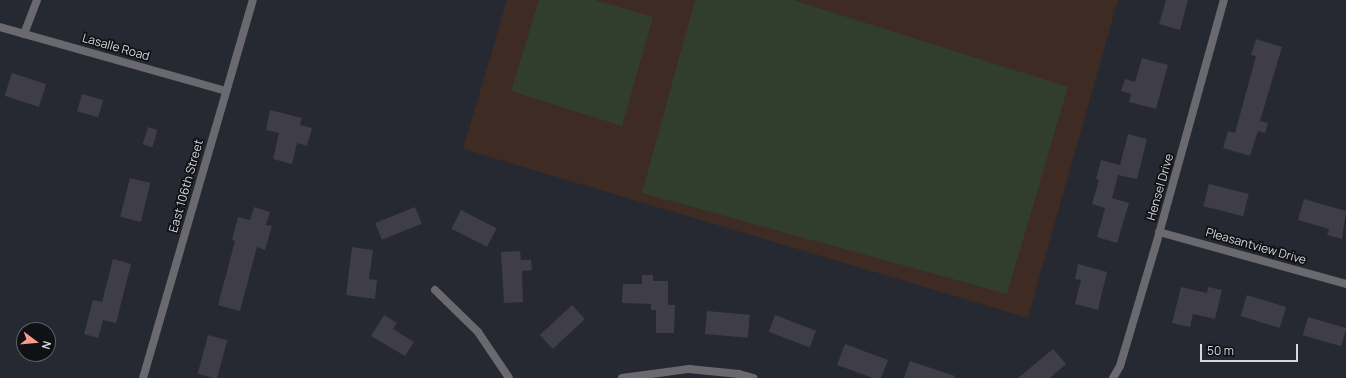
<!DOCTYPE html>
<style>
body{margin:0}
#map{position:relative;width:1346px;height:378px;overflow:hidden;background:#262832;font-family:Manrope,sans-serif}
div>[style]{position:absolute}
[style*='--x']{left:calc(var(--x)*1px);top:calc(var(--y)*1px);width:calc(var(--w)*1px);rotate:calc(var(--a)*1deg)}
.education>*{inset:0;background:#3d2b24}
.green>*{inset:0;background:#323e2d}
.building>*{inset:0;background:#3e3d48;transform-origin:0 0}
.minor>*{height:8px;margin:-4px;padding:0 4px;transform-origin:4px;border-radius:4px;background:#6a696f}
.tertiary>*{height:8px;margin:-4px;padding:0 4px;transform-origin:4px;border-radius:4px;background:#6a696f}
span{translate:-50% -50%;white-space:nowrap;text-align:center;line-height:1.15;-webkit-text-stroke:3.5px #101115;paint-order:stroke}
.street-label{font-size:12px;color:#d6d8df}
.north{position:absolute;left:16px;top:322px;width:40px;height:40px;box-sizing:border-box;background:#101115;border:1px solid #5f6166;border-radius:50%;rotate:106deg;font-size:11px;font-weight:700;line-height:16px;text-align:center;color:#d6d8df}
.north::after{content:'';display:block;margin:auto;width:14px;height:18px;background:#f49d8d;clip-path:polygon(50% 0,100% 100%,50% 72%,0 100%)}
.scale{position:absolute;left:1200px;top:344px;width:98px;height:18px;box-sizing:border-box;border:2px solid #d6d8df;border-top:0;padding-left:5px;font-size:12px;line-height:14px;white-space:nowrap;color:#d6d8df;-webkit-text-stroke:3px #101115;paint-order:stroke}
</style>
<div id="map">
<div class="education">
<i style="clip-path:polygon(507px 0,1118px 0,1028px 318px,463px 149px)"></i>
</div>
<div class="green">
<i style="clip-path:polygon(539px 0,595px 0,653px 17px,622px 126px,511px 91px)"></i>
<i style="clip-path:polygon(695px 0,793px 0,1068px 87px,1007px 294px,642px 193px)"></i>
</div>
<div class="building">
<i style="clip-path:polygon(1166px 0,1188px 0,1180px 30px,1159px 24px)"></i>
<i style="clip-path:polygon(1256px 39px,1282px 47px,1260px 121px,1268px 123px,1265px 133px,1258px 131px,1250px 156px,1223px 148px,1228px 131px,1235px 133px,1256px 56px,1251px 55px)"></i>
<i style="clip-path:polygon(1142px 58px,1168px 65px,1156px 109px,1129px 102px,1131px 94px,1121px 91px,1125px 79px,1135px 82px)"></i>
<i style="left:12px;top:73px;width:36px;height:24px;rotate:18deg"></i>
<i style="left:82px;top:94px;width:22px;height:18px;rotate:16deg"></i>
<i style="clip-path:polygon(270px 110px,302px 118px,300px 125px,312px 128px,307px 146px,297px 143px,292px 164px,273px 159px,279px 133px,266px 130px)"></i>
<i style="left:148px;top:127px;width:10px;height:18px;rotate:17deg"></i>
<i style="clip-path:polygon(1128px 134px,1147px 139px,1137px 179px,1118px 175px,1112px 198px,1129px 203px,1117px 243px,1097px 237px,1105px 208px,1092px 204px,1099px 180px,1096px 179px,1101px 160px,1120px 165px)"></i>
<i style="left:130px;top:178px;width:21px;height:40px;rotate:14deg"></i>
<i style="left:1209px;top:184px;width:41px;height:23px;rotate:14deg"></i>
<i style="clip-path:polygon(1304px 199px,1346px 211px,1342px 239px,1327px 235px,1329px 229px,1298px 220px)"></i>
<i style="clip-path:polygon(254px 207px,270px 212px,266px 225px,272px 226px,265px 250px,257px 247px,240px 311px,218px 305px,235px 241px,232px 240px,238px 217px,250px 220px)"></i>
<i style="left:415px;top:207px;width:18px;height:43px;rotate:68deg"></i>
<i style="left:461px;top:210px;width:40px;height:21px;rotate:27deg"></i>
<i style="clip-path:polygon(352px 247px,373px 250px,369px 279px,377px 280px,375px 299px,346px 295px)"></i>
<i style="clip-path:polygon(520px 251px,521px 260px,531px 260px,532px 270px,522px 271px,523px 302px,504px 303px,501px 252px)"></i>
<i style="clip-path:polygon(113px 259px,131px 264px,116px 323px,103px 320px,98px 338px,84px 334px,93px 300px,102px 302px)"></i>
<i style="clip-path:polygon(1078px 264px,1107px 272px,1098px 310px,1075px 304px,1081px 280px,1075px 279px)"></i>
<i style="clip-path:polygon(642px 275px,653px 275px,653px 281px,668px 281px,668px 305px,675px 305px,674px 333px,656px 333px,656px 310px,651px 310px,651px 304px,622px 303px,623px 284px,642px 284px)"></i>
<i style="clip-path:polygon(1181px 287px,1207px 293px,1208px 287px,1222px 290px,1215px 319px,1193px 314px,1190px 327px,1172px 323px)"></i>
<i style="left:1247px;top:295px;width:41px;height:22px;rotate:17deg"></i>
<i style="left:572px;top:305px;width:19px;height:44px;rotate:47deg"></i>
<i style="left:707px;top:311px;width:43px;height:23px;rotate:5deg"></i>
<i style="clip-path:polygon(384px 315px,397px 323px,393px 329px,414px 342px,405px 356px,371px 336px)"></i>
<i style="left:775px;top:315px;width:44px;height:18px;rotate:21deg"></i>
<i style="left:1308px;top:317px;width:40px;height:19px;rotate:16deg"></i>
<i style="left:208px;top:335px;width:20px;height:40px;rotate:15deg"></i>
<i style="clip-path:polygon(845px 344px,888px 360px,881px 378px,873px 378px,837px 365px)"></i>
<i style="clip-path:polygon(1053px 349px,1066px 364px,1050px 378px,1018px 378px)"></i>
<i style="clip-path:polygon(910px 361px,955px 376px,954px 378px,904px 378px)"></i>
</div>
<div class="minor">
<i style="--x:0;--y:27;--w:235;--a:15.8"></i>
<i style="--x:24;--y:34;--w:36;--a:-69"></i>
<i style="--x:1159;--y:232;--w:194;--a:15.5"></i>
<i style="--x:435;--y:290;--w:60;--a:44.3"></i>
<i style="--x:478;--y:332;--w:55;--a:56"></i>
<i style="--x:622;--y:378;--w:68;--a:-7.7"></i>
<i style="--x:689;--y:369;--w:50;--a:5.7"></i>
<i style="--x:739;--y:374;--w:15;--a:16"></i>
<i style="--x:1113;--y:378;--w:14;--a:-60"></i>
<i style="--x:1120;--y:366;--w:130;--a:-73.5"></i>
<i style="--x:1157;--y:241;--w:250;--a:-74.5"></i>
</div>
<div class="tertiary">
<i style="--x:143;--y:378;--w:394;--a:-73.8"></i>
</div>
<div class="street-label">
<span style="left:116px;top:47px;rotate:16deg">Lasalle Road</span>
<span style="left:186px;top:186px;rotate:-74deg">East 106th Street</span>
<span style="left:1160px;top:187px;rotate:-74deg">Hensel Drive</span>
<span style="left:1256px;top:246px;rotate:16deg">Pleasantview Drive</span>
</div>
<div class="north">N</div>
<div class="scale">50 m</div>
</div>
